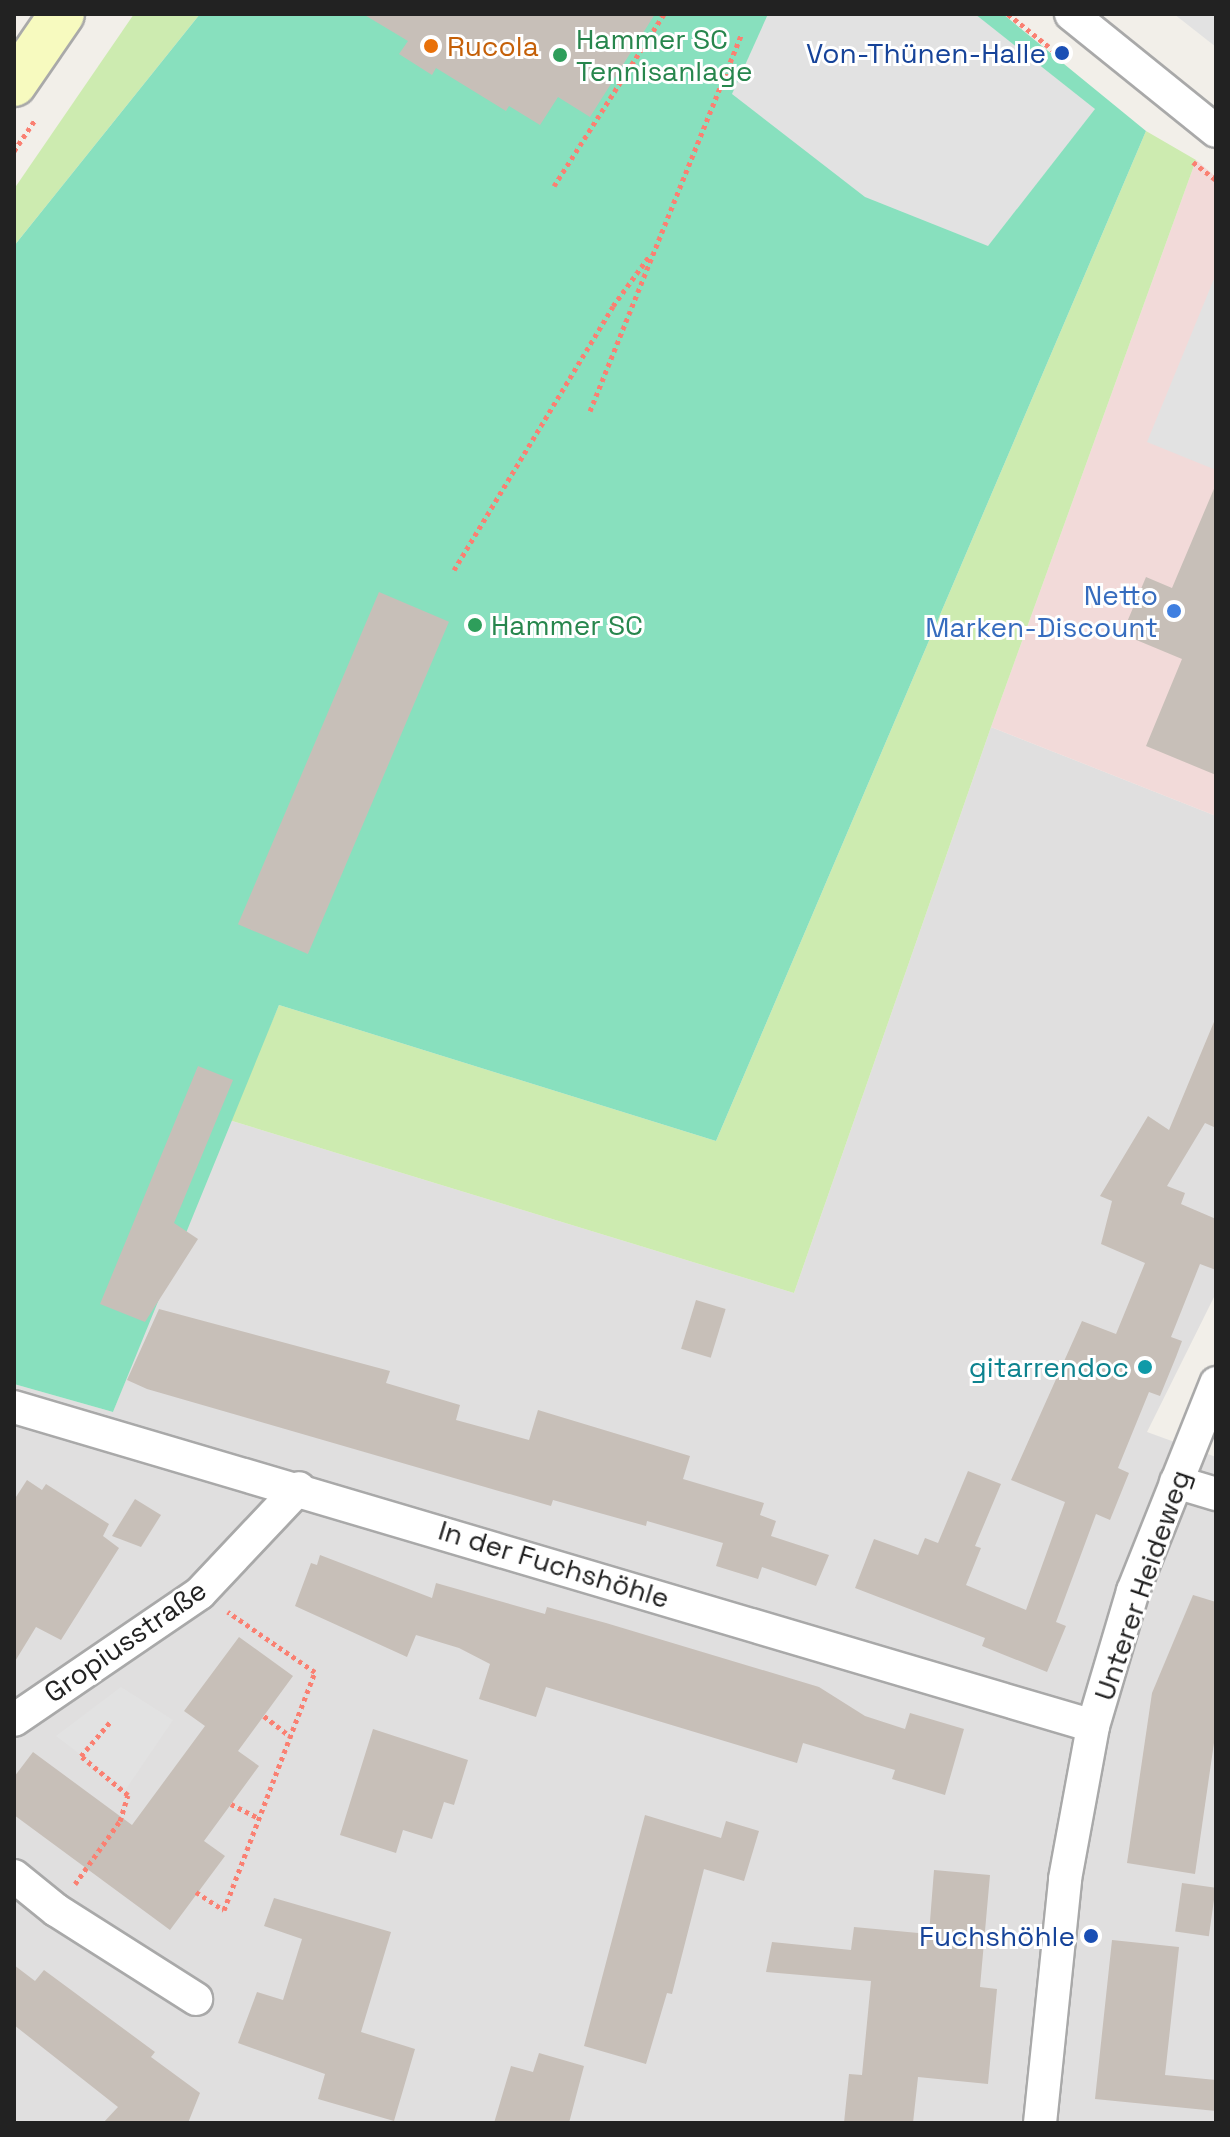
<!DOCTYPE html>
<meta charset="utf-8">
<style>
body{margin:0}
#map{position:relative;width:1230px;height:2137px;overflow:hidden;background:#f2efe9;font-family:"Space Grotesk",sans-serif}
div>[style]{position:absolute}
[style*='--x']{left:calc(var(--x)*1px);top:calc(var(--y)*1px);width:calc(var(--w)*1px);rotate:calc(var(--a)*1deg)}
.residential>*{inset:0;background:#e0dfdf}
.commercial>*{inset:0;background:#f2dad9}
.grass>*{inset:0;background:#cdebb0}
.pitch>*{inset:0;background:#88e0be}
.parking>*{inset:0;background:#e2e2e2}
.building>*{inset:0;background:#c7bfb8;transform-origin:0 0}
.path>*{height:5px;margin-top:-2.5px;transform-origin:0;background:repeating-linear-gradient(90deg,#fa8072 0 4px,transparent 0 8px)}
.roads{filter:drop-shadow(2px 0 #a9a9a9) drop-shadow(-2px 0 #a9a9a9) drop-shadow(0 2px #a9a9a9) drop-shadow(0 -2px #a9a9a9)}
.street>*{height:32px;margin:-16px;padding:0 16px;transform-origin:16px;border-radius:16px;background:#fff}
.secondary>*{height:44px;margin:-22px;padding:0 22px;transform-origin:22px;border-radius:22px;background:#f7fabf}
.dots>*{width:22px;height:22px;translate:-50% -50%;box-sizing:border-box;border:4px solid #fff;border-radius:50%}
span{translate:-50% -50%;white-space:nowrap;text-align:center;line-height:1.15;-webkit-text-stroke:6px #fff;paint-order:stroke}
.leisure-label{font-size:28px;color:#27864d}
.left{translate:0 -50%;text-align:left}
.food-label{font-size:28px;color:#c56008}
.transit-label{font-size:28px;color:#164399}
.right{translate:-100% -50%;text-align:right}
.shop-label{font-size:28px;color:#366cbe}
.culture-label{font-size:28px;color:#0d838f}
.street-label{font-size:28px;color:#222}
.frame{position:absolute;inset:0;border:16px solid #222;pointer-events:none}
</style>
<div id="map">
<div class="residential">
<i style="clip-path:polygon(991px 727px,1216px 816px,1216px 1293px,1147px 1432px,1216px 1457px,1216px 2123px,14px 2123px,14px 1384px,113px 1412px,229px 1120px,794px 1293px)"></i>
</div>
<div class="commercial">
<i style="clip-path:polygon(1196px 160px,1216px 177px,1216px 816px,991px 727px)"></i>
</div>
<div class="grass">
<i style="clip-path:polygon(134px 14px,200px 14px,14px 246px,14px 189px)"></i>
<i style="clip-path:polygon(1146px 131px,1196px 160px,991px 727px,794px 1293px,229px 1120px,279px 1005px,716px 1141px)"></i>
</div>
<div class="pitch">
<i style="clip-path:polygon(200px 14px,1003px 14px,1146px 131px,716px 1141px,279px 1005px,113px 1412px,14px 1384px,14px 246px)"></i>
</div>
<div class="parking">
<i style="clip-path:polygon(768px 14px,975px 14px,1095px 109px,988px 246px,865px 197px,732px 94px)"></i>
<i style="clip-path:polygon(1174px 14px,1216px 14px,1216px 47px)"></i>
<i style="clip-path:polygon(1216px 274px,1216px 470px,1147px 442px)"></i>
<i style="clip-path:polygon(121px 1687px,173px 1720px,126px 1789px,56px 1736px)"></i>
</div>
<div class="building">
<i style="clip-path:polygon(363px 14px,655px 14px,590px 117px,558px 97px,540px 125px,509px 106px,506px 111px,436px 68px,432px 75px,399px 54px,408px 41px)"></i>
<i style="clip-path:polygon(1216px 484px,1216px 775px,1146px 746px,1182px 659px,1122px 634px,1146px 577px,1172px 588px)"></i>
<i style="left:379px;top:592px;width:76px;height:361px;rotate:23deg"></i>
<i style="clip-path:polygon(1216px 1017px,1216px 1128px,1205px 1123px,1167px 1186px,1185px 1193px,1181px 1204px,1216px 1219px,1216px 1270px,1200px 1264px,1171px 1337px,1182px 1341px,1176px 1357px,1160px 1396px,1149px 1392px,1118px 1468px,1129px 1473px,1110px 1520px,1096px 1514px,1056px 1622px,1066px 1626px,1047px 1672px,982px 1646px,985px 1638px,855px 1588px,874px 1539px,918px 1555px,925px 1538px,938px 1543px,968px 1471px,1001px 1484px,975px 1546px,981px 1548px,966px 1585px,1026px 1610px,1065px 1502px,1011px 1480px,1082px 1321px,1116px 1334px,1145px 1263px,1101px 1244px,1112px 1201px,1100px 1196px,1148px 1116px,1169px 1130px)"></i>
<i style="clip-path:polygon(198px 1066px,233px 1080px,174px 1223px,198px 1239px,145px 1322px,100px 1304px)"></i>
<i style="left:696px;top:1300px;width:31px;height:51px;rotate:17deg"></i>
<i style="clip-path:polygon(159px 1309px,390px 1371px,386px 1383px,460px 1405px,456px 1420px,529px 1440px,538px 1410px,690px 1456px,683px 1479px,764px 1503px,760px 1515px,776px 1521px,771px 1536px,829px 1555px,816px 1586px,762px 1567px,758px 1579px,716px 1566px,723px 1543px,647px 1521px,646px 1526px,553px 1500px,551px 1506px,147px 1389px,127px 1380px)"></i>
<i style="clip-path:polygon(27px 1480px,42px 1490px,46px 1484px,109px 1524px,103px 1536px,119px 1548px,61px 1640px,36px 1627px,14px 1663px,14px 1500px)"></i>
<i style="clip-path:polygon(135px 1499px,161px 1515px,141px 1547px,112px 1536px)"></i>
<i style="clip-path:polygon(320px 1555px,432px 1598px,436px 1583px,545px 1614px,547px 1607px,606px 1623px,819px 1687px,865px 1716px,905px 1729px,910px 1713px,964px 1729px,945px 1795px,892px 1779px,895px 1770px,803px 1743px,797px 1763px,546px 1687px,536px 1717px,479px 1699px,490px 1664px,459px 1648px,416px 1635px,407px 1657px,295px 1606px,311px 1563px,317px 1565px)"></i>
<i style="clip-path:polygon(1193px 1595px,1216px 1602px,1216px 1729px,1195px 1874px,1127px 1863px,1152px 1693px)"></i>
<i style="clip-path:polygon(239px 1637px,293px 1676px,238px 1751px,259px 1766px,204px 1841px,225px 1856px,170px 1930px,14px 1815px,14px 1777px,33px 1752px,132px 1825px,205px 1726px,184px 1711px)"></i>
<i style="clip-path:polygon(373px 1729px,468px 1760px,454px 1805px,444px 1802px,432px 1839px,403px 1830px,396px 1853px,340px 1835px)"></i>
<i style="clip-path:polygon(645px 1815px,721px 1838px,726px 1821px,759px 1831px,744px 1881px,704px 1869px,672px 1994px,667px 1993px,646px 2064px,584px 2046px)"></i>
<i style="clip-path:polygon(934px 1870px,990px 1875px,980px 1987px,997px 1989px,988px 2084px,918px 2077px,913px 2123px,844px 2123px,849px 2074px,862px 2075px,871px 1981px,766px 1972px,772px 1942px,851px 1950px,854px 1927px,929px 1934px)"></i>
<i style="left:1182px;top:1883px;width:34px;height:49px;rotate:8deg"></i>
<i style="clip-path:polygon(274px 1898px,391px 1932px,361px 2032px,415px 2049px,394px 2121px,318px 2099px,325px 2074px,238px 2043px,257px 1992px,283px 2000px,302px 1939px,264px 1926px)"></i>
<i style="clip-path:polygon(1112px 1940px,1179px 1947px,1165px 2075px,1216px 2080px,1216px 2111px,1095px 2099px)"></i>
<i style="clip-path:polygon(14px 1965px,35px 1981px,44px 1970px,155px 2052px,151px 2057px,200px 2093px,188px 2123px,103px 2123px,118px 2107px,14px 2025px)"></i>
<i style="clip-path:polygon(539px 2053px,584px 2066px,569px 2123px,494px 2123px,511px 2066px,533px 2072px)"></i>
</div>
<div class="path">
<i style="--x:1008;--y:14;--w:70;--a:38.7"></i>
<i style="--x:14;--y:151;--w:37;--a:-56"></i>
<i style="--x:1193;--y:162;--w:29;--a:38"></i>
<i style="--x:554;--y:186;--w:204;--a:-57.4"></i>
<i style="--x:590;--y:411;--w:405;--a:-68.1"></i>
<i style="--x:454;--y:570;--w:308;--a:-58.9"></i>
<i style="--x:613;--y:306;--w:63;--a:-54"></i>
<i style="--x:264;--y:1716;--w:33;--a:38"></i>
<i style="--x:231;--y:1804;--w:31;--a:27"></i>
<i style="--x:75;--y:1884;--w:77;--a:-54.5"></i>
<i style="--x:120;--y:1821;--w:27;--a:-73"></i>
<i style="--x:128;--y:1795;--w:61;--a:-140.3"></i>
<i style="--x:81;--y:1756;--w:45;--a:-49.5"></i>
<i style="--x:196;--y:1892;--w:33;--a:33"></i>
<i style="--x:224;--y:1910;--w:255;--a:-69.1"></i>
<i style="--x:315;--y:1672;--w:106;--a:-145.4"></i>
</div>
<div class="roads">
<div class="street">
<i style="--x:1071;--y:14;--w:186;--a:38.9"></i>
<i style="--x:14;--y:1407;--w:1125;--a:16.47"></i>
<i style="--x:1176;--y:1482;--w:42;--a:16.7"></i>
<i style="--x:14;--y:1720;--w:225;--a:-34.3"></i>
<i style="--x:200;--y:1593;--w:144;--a:-46.7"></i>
<i style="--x:14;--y:1876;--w:54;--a:39"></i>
<i style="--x:56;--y:1910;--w:166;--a:32.4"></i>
<i style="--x:1040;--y:2123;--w:245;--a:-84.1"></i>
<i style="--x:1065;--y:1879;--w:156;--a:-79.6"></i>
<i style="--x:1093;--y:1726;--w:141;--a:-73.5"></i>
<i style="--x:1133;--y:1591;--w:224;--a:-68.2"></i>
</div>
<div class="secondary">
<i style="--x:14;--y:84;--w:85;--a:-55.6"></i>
</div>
</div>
<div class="dots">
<i style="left:431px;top:46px;background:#e8710a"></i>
<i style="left:1062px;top:53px;background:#1a4fb4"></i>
<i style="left:560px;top:55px;background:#2e9e5b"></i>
<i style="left:1174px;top:611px;background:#3f7fe0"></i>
<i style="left:475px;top:625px;background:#2e9e5b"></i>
<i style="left:1145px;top:1367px;background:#0f9aa8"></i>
<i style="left:1091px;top:1936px;background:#1a4fb4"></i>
</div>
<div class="leisure-label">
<span class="left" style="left:576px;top:55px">Hammer SC<br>Tennisanlage</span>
<span class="left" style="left:491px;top:625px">Hammer SC</span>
</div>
<div class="food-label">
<span class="left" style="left:447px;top:46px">Rucola</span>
</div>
<div class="transit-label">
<span class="right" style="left:1046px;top:53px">Von-Thünen-Halle</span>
<span class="right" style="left:1075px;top:1936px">Fuchshöhle</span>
</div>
<div class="shop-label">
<span class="right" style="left:1158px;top:611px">Netto<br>Marken-Discount</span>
</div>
<div class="culture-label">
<span class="right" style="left:1129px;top:1367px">gitarrendoc</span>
</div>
<div class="street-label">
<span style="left:554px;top:1564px;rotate:17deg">In der Fuchshöhle</span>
<span style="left:1142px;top:1585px;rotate:-71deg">Unterer Heideweg</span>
<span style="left:125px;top:1641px;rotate:-35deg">Gropiusstraße</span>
</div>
<div class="frame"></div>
</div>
